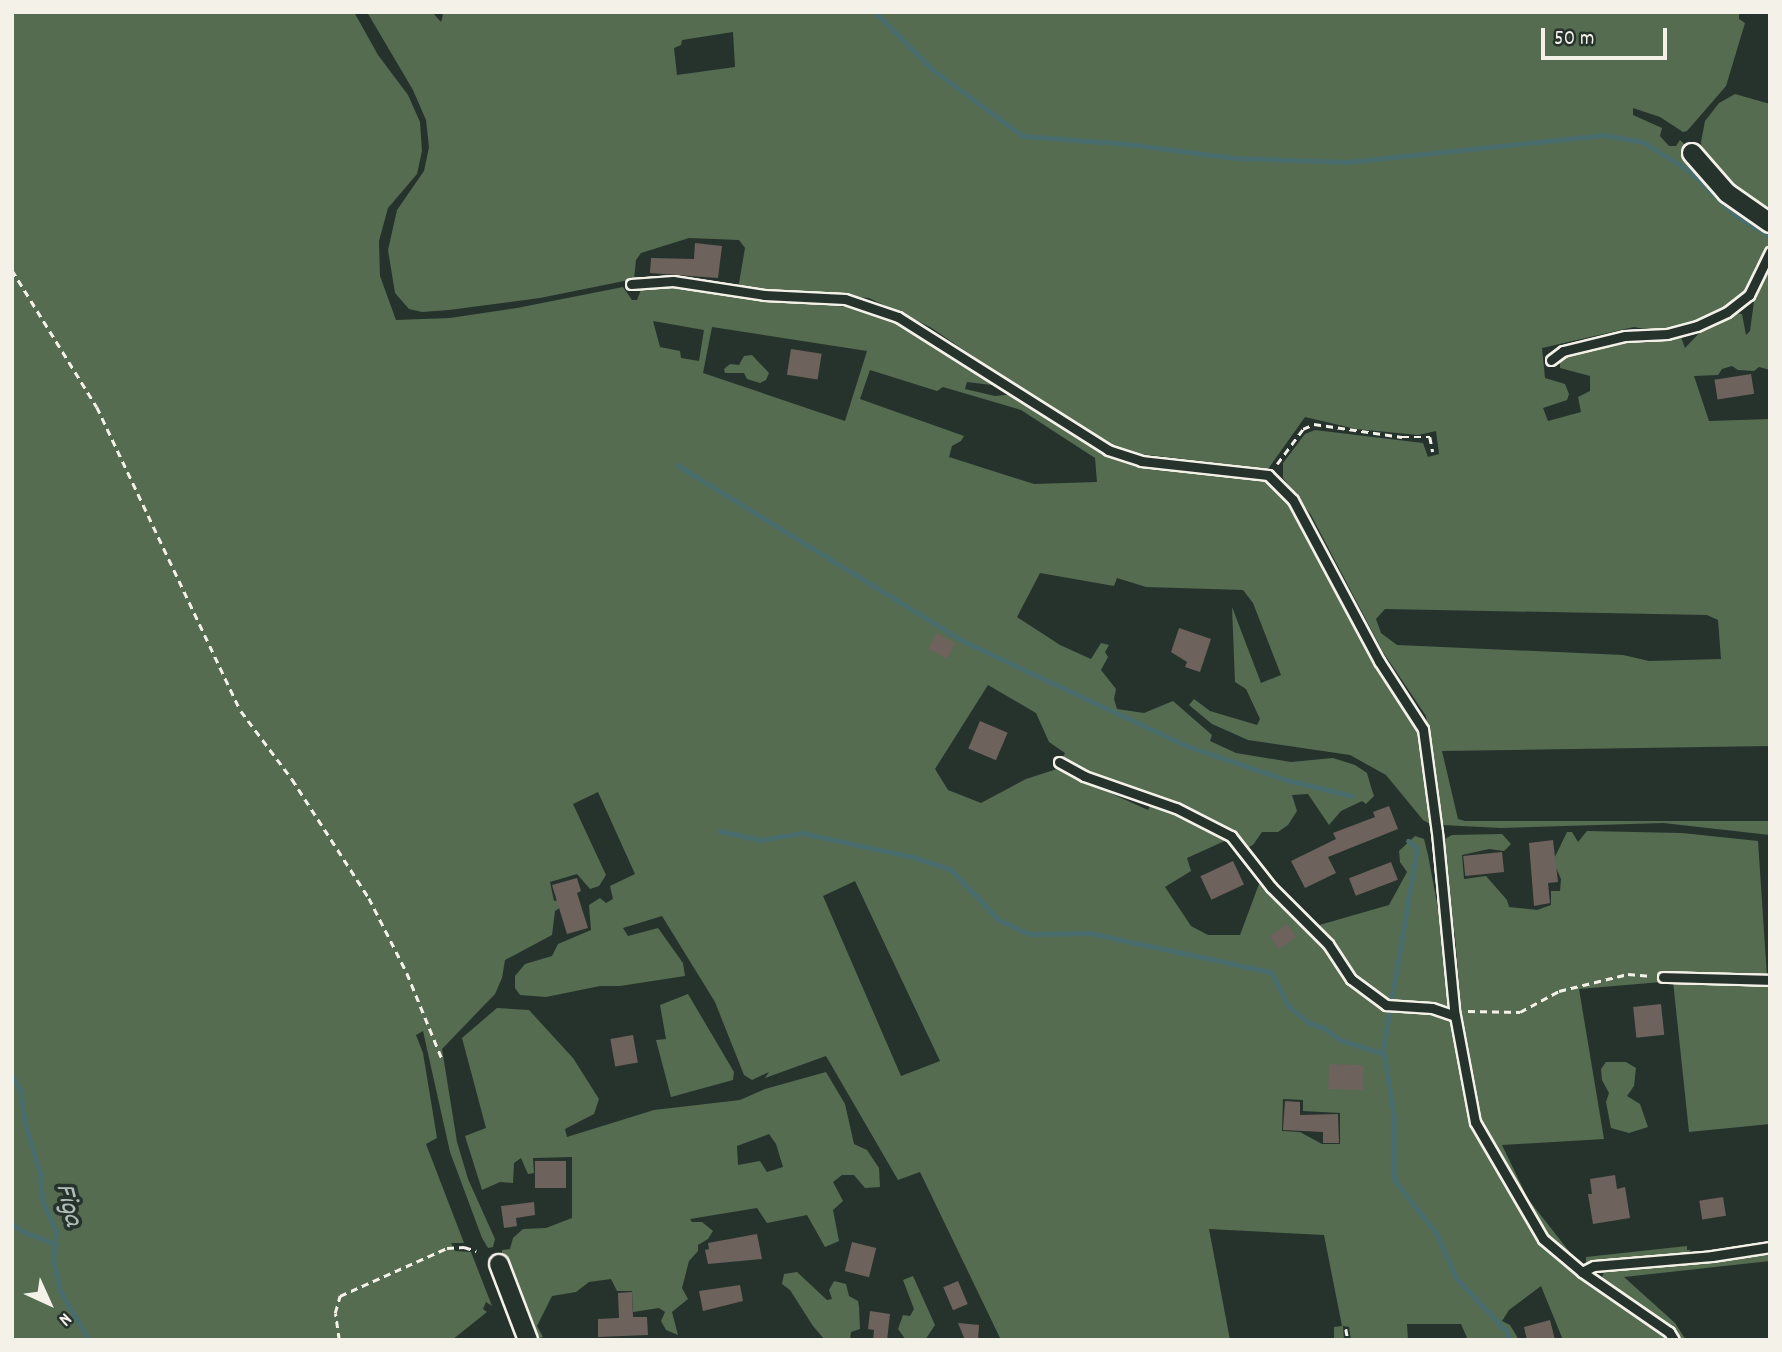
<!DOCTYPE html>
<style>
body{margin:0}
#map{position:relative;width:1782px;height:1352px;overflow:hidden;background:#26332d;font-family:Dekko,sans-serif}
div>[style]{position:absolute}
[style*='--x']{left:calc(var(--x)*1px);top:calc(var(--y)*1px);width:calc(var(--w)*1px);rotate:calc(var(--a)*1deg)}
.green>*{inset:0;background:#556c51}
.stream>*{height:5px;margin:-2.5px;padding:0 2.5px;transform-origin:2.5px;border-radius:2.5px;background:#496d6d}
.building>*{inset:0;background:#6e625c;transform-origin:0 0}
.path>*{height:2.5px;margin-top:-1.25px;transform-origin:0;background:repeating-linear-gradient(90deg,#f4f1e8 0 7px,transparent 0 12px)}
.roads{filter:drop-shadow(2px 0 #f4f1e8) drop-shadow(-2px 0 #f4f1e8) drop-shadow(0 2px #f4f1e8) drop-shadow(0 -2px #f4f1e8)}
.lane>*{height:9px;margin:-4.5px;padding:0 4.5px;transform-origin:4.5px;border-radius:4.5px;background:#26332d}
.street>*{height:18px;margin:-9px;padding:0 9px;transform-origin:9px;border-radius:9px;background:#26332d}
span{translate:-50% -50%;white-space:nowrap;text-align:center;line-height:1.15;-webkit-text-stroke:7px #26332d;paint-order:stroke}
.water-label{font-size:28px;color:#b0bcb7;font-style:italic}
.frame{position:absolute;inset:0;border:14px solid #f4f1e8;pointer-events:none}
.north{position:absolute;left:14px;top:1268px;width:70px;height:70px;-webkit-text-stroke:5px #26332d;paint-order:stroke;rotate:135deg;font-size:19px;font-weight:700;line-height:28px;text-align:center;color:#f4f1e8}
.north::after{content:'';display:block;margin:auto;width:24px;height:32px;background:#f4f1e8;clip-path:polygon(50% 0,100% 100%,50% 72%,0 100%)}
.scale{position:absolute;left:1541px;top:28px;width:126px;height:32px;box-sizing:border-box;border:4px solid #f4f1e8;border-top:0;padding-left:9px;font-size:21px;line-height:24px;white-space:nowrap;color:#f4f1e8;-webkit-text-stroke:5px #26332d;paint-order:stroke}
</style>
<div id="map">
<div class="green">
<i style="clip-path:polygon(evenodd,12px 12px,354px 12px,378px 55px,408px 95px,420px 122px,422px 151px,417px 174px,388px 208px,379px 241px,380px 276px,396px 320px,450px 318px,517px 308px,623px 287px,632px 300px,637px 300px,642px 287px,660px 286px,749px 299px,850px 307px,904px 323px,1000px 386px,967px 382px,965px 389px,995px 396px,1014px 394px,1089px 444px,1113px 456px,1146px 465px,1266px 479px,1288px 498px,1419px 729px,1432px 825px,1423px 820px,1386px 775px,1350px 755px,1248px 740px,1212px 724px,1189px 705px,1194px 699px,1210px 711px,1257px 725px,1260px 719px,1246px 689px,1235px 682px,1232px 607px,1261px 683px,1281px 675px,1253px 603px,1243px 590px,1146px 587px,1117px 578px,1114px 586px,1040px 573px,1017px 617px,1060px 645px,1091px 659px,1101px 643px,1109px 645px,1105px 652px,1108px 657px,1101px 670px,1116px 689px,1114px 699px,1117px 709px,1144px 713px,1173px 701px,1212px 735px,1210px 741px,1236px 753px,1291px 762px,1333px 758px,1355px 765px,1367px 773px,1371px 787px,1374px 796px,1366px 804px,1362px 801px,1341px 811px,1329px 825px,1308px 794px,1292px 795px,1297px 811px,1288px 825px,1278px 832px,1262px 832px,1253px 845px,1247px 848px,1232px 834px,1062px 760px,1065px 753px,1049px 742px,1036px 713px,988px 685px,935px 769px,948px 790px,981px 803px,1026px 779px,1057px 769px,1148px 810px,1150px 806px,1203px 824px,1229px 839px,1187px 858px,1191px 871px,1165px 887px,1191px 926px,1208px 935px,1240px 935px,1259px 884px,1323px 947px,1341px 972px,1379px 1006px,1393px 1010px,1426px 1011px,1442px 1015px,1453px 1024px,1470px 1121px,1528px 1227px,1553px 1257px,1579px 1278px,1626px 1306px,1670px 1340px,1563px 1340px,1541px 1286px,1509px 1310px,1502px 1321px,1510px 1325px,1519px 1340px,1468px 1340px,1461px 1324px,1407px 1324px,1408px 1340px,1351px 1340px,1349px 1327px,1343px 1326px,1344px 1340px,1334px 1340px,1334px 1327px,1342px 1326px,1324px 1235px,1209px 1229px,1230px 1340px,1001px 1340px,920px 1172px,898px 1180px,826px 1056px,765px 1078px,769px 1072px,752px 1080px,744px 1075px,715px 1002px,662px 916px,623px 928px,628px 936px,658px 928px,683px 963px,685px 976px,620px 986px,600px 986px,546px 997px,520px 995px,515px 988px,515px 976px,525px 964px,552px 956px,558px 944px,591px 930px,589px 905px,600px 898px,606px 903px,613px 899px,610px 886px,635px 874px,598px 792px,573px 804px,606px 875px,599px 886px,590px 889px,577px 874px,550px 882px,554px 901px,565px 899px,567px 903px,555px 911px,552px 935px,505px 960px,502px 978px,495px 994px,442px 1049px,457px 1142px,468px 1179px,495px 1239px,493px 1247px,488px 1248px,482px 1238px,450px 1152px,423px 1031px,416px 1035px,423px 1053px,437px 1138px,426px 1144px,464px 1243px,451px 1243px,455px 1251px,471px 1252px,492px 1306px,486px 1302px,483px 1309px,487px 1312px,452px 1340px,12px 1340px,12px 12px,653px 321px,704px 330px,699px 361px,681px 358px,680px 351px,660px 347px,653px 321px,12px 12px,712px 327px,867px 351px,845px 421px,703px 373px,712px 327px,12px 12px,870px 370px,937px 391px,943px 387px,1021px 410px,1095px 458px,1097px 482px,1034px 484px,949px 457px,952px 446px,961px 441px,964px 436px,860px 399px,870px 370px,12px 12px,855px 881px,940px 1061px,901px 1076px,823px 896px,855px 881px,12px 12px,1283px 1099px,1303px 1100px,1303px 1111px,1340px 1113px,1340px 1144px,1322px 1144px,1300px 1132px,1282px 1131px,1283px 1099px)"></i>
<i style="clip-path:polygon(evenodd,367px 12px,432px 12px,441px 22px,443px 15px,440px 12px,1739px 12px,1739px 19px,1745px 23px,1726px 86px,1687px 131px,1683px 132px,1660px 117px,1633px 108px,1633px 115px,1662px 128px,1660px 136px,1669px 146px,1676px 146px,1680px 140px,1770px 227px,1770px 244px,1755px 267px,1747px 290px,1726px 305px,1726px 309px,1684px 327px,1655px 331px,1634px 327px,1542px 348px,1545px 378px,1565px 384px,1569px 394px,1567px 400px,1543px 408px,1548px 421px,1581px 412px,1578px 397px,1590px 391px,1590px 376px,1560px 368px,1560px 362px,1572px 353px,1612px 342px,1642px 343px,1681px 337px,1685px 348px,1704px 328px,1736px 313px,1742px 314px,1746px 335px,1750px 331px,1756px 287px,1770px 259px,1770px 370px,1759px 367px,1754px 371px,1738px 370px,1732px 366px,1722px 369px,1718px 375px,1694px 376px,1709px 421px,1770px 419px,1770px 746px,1442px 751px,1458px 819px,1465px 821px,1770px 821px,1770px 835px,1663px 823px,1501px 828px,1442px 825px,1426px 716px,1383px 652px,1311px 515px,1283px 478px,1283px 463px,1305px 434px,1315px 430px,1423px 443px,1428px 457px,1439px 454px,1436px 431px,1418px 435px,1356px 429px,1305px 417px,1268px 469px,1132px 453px,1107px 444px,1076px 426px,930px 327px,869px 298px,738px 289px,745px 248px,739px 240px,689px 238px,641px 253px,636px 260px,634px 279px,540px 298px,449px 310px,422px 312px,409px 309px,395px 293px,388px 250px,397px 210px,424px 171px,429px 147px,426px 120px,413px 90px,367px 12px,733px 32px,735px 67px,677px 75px,674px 48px,681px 45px,682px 40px,733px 32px,367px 12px,1385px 609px,1707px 615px,1718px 620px,1721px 659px,1649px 661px,1623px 655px,1397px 645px,1381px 633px,1376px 619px,1385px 609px)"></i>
<i style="clip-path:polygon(1735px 94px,1770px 104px,1770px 217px,1736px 195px,1702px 152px,1701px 142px,1705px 121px,1719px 103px)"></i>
<i style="clip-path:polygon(752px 355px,769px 373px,766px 380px,760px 383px,747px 379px,744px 373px,725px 373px,724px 369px,730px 364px,739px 365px,744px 356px)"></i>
<i style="clip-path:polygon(1587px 831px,1682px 833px,1758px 841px,1767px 977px,1770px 977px,1770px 1124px,1689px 1132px,1673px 981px,1579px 989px,1604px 1139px,1502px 1145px,1528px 1199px,1572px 1255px,1570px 1260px,1537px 1225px,1493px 1146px,1476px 1106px,1464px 1044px,1455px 936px,1441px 855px,1443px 840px,1452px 835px,1502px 834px,1511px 844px,1504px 851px,1489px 849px,1462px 855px,1464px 879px,1486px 876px,1507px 900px,1509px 907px,1537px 910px,1551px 905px,1551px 891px,1560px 891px,1561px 879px,1553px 861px,1567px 832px,1572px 832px,1578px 842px)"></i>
<i style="clip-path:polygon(1415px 836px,1424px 839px,1428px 855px,1445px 946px,1452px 1006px,1393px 1003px,1381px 998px,1365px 986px,1316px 926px,1389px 905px,1407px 872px,1400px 862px,1399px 851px)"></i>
<i style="clip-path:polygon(688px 994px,734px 1072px,733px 1080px,671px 1097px,656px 1040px,666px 1039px,660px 1005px)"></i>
<i style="clip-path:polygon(evenodd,497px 1008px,529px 1010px,573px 1058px,599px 1099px,594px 1114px,565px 1129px,567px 1137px,654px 1110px,740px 1100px,765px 1089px,826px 1072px,845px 1104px,854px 1144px,867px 1150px,879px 1168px,880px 1187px,865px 1188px,854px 1175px,842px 1175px,833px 1182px,843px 1201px,833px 1210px,839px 1241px,825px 1247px,807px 1215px,767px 1223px,757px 1208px,690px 1219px,692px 1222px,702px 1222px,713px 1231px,708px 1239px,698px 1245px,698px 1251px,689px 1261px,682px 1288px,688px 1299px,672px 1312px,678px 1335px,666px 1330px,661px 1321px,665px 1312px,659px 1308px,633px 1312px,632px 1291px,617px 1291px,611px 1279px,589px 1282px,576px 1292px,552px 1296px,537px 1326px,543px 1337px,532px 1340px,502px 1258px,502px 1250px,510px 1249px,513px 1238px,523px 1229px,546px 1228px,572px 1218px,572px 1157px,533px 1158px,534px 1173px,528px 1174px,521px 1158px,514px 1163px,513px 1183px,500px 1182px,482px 1190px,465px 1136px,486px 1128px,462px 1038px,497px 1008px,769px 1134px,776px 1144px,783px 1167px,767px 1172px,760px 1161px,738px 1165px,737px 1146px,769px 1134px)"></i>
<i style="clip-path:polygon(1606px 1062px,1626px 1062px,1636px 1068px,1634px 1086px,1627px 1096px,1640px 1104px,1648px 1127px,1629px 1133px,1611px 1128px,1606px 1102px,1609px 1093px,1602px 1080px,1601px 1069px)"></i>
<i style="clip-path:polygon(1687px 1246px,1687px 1250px,1691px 1250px,1689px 1253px,1598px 1260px,1586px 1266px,1586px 1257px)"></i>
<i style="clip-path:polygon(1770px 1252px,1770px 1261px,1624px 1277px,1675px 1323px,1686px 1340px,1678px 1340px,1649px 1310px,1601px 1279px,1605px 1271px,1616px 1267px)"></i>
<i style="clip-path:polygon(797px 1272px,827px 1300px,832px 1299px,829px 1290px,834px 1281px,846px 1284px,849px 1296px,858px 1301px,859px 1307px,860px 1329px,851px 1332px,850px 1340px,825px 1340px,813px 1326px,790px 1290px,782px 1284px,784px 1274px)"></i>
<i style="clip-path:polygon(913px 1276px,935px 1325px,925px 1340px,906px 1340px,898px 1329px,903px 1315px,910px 1316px,914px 1309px,903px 1280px)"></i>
</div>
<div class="stream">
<i style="--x:875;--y:12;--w:82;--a:45"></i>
<i style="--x:933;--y:70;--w:112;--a:36.3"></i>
<i style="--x:1023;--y:136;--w:105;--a:4.4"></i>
<i style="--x:1128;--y:144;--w:107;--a:7.5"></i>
<i style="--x:1234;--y:158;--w:113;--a:2"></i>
<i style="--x:1347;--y:162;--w:258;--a:-6"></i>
<i style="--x:1604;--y:135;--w:40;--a:10"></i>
<i style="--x:1643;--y:142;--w:57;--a:32"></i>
<i style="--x:1691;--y:172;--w:62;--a:44.3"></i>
<i style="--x:1735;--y:215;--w:41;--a:31"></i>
<i style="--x:677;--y:465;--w:338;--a:31.6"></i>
<i style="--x:965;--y:642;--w:245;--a:25.1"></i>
<i style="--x:1187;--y:746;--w:106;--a:18.8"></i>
<i style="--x:1287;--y:780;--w:67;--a:13.8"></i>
<i style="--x:720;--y:831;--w:41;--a:12.7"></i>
<i style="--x:760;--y:840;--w:43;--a:-9.5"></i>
<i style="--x:802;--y:833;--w:114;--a:12.2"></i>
<i style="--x:913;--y:857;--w:39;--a:18"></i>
<i style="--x:950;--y:869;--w:71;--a:46.1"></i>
<i style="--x:999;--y:920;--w:33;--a:25"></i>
<i style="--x:1029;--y:934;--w:60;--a:-1"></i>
<i style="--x:1089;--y:933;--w:186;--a:12.1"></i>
<i style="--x:1271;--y:972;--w:39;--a:63"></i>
<i style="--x:1289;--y:1007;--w:28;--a:38"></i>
<i style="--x:1311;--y:1024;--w:14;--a:17"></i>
<i style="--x:1324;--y:1028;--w:20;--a:37"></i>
<i style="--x:1340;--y:1040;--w:46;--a:17.7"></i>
<i style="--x:1391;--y:1002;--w:155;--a:-80.4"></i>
<i style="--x:1417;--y:849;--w:12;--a:-138"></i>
<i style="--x:1390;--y:1008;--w:42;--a:99.7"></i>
<i style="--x:1383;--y:1049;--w:68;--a:80.7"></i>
<i style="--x:1394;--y:1116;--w:64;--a:90"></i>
<i style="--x:1394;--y:1180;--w:68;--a:51.6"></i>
<i style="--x:1436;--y:1233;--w:49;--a:66"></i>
<i style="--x:1456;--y:1278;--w:74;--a:46.6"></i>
<i style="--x:1507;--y:1332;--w:8;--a:76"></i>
<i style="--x:12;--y:1077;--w:14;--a:56"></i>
<i style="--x:20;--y:1089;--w:35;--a:82"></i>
<i style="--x:25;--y:1124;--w:51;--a:73"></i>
<i style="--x:40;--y:1173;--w:27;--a:86"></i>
<i style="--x:42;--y:1200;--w:34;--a:66"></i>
<i style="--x:56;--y:1231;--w:28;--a:96"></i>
<i style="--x:53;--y:1259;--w:33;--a:78"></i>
<i style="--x:60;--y:1291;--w:57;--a:59.4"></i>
<i style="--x:12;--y:1224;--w:14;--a:34"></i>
<i style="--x:24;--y:1232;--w:34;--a:21"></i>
</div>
<div class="building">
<i style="clip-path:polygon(695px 243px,722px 246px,718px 278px,650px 273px,651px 258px,694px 259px)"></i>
<i style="left:791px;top:349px;width:31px;height:26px;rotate:9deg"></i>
<i style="left:1751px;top:374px;width:20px;height:37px;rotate:81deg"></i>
<i style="clip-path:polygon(1179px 628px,1211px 639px,1200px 672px,1185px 667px,1187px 662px,1171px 652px)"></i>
<i style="left:937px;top:633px;width:21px;height:18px;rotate:29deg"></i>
<i style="left:980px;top:721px;width:30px;height:30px;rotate:23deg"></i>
<i style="clip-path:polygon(1389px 806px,1398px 829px,1328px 857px,1336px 873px,1305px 888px,1291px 861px,1336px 839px,1333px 833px,1375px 817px,1373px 812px)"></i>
<i style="clip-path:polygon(1553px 840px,1558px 882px,1548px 883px,1550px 903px,1534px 906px,1529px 843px)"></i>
<i style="left:1502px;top:852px;width:20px;height:39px;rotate:84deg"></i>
<i style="left:1233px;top:861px;width:26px;height:36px;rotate:65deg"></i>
<i style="left:1391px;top:862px;width:19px;height:45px;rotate:69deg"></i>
<i style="clip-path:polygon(577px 878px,581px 891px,577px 893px,588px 928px,567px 934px,552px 885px)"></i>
<i style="left:1287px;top:924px;width:16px;height:21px;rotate:55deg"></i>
<i style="left:1661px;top:1004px;width:31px;height:28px;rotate:84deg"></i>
<i style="left:633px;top:1035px;width:28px;height:23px;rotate:80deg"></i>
<i style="left:1329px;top:1064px;width:35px;height:25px;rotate:2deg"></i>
<i style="clip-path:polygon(1285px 1101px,1300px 1102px,1300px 1115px,1338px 1114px,1339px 1143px,1323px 1143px,1323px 1132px,1283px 1130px)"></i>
<i style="left:535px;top:1161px;width:31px;height:27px"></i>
<i style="clip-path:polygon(1615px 1175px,1617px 1189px,1625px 1187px,1630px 1218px,1593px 1224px,1588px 1194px,1592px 1194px,1590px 1179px)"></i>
<i style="left:1723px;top:1197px;width:19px;height:24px;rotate:81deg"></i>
<i style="clip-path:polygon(534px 1202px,535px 1215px,516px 1218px,517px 1226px,504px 1228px,501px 1206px)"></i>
<i style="clip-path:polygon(757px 1234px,762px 1259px,708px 1264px,705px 1250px,709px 1249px,708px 1243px)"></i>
<i style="left:852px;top:1242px;width:25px;height:30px;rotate:14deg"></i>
<i style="left:958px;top:1281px;width:25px;height:16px;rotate:67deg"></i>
<i style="clip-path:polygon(740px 1285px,743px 1301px,703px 1311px,699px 1291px)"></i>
<i style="clip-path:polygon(632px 1292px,633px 1317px,647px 1317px,648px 1335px,598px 1337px,598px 1319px,619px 1318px,618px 1293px)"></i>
<i style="clip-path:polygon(870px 1311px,890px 1314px,887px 1340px,873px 1340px,874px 1330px,868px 1329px)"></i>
<i style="clip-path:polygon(1550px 1320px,1555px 1340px,1527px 1340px,1524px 1327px)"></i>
<i style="clip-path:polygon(958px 1323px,979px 1325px,978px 1340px,965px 1340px)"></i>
</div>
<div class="path">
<i style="--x:12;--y:270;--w:161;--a:58.2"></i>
<i style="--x:97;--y:407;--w:336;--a:64.7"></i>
<i style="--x:241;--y:711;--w:85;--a:53.1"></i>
<i style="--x:292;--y:779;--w:142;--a:57.1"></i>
<i style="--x:369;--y:898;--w:84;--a:63.1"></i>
<i style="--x:407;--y:973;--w:95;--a:67.8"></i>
<i style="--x:1277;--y:464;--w:44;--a:-53.4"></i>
<i style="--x:1303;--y:429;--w:12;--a:-24"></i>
<i style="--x:1314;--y:424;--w:89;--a:8.4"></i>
<i style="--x:1402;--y:437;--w:28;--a:0"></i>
<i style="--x:1430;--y:437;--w:15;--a:79"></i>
<i style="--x:1468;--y:1011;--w:52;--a:1.1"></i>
<i style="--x:1520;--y:1012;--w:44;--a:-28.3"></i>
<i style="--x:1559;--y:991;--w:71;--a:-13.8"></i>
<i style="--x:1628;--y:974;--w:21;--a:5"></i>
<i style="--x:1346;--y:1329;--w:11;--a:80"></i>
<i style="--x:339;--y:1340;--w:27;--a:-98"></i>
<i style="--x:335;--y:1313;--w:18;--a:-74"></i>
<i style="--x:340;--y:1296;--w:117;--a:-24.2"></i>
<i style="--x:447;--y:1248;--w:17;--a:-3"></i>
<i style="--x:464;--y:1247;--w:13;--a:18"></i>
</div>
<div class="roads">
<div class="lane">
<i style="--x:631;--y:284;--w:42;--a:-4.1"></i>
<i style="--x:673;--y:281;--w:92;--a:8.7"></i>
<i style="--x:764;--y:295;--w:81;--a:2.8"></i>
<i style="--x:845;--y:299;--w:56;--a:18.8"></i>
<i style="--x:898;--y:317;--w:249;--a:32.3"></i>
<i style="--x:1108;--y:450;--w:35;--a:18"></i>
<i style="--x:1141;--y:461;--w:128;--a:6.3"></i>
<i style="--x:1268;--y:475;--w:35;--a:45"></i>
<i style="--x:1293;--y:500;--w:183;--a:61.9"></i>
<i style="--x:1379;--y:661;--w:81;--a:57.1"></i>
<i style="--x:1423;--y:729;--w:104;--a:82.3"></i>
<i style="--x:1437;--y:832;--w:179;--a:84.5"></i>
<i style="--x:1454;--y:1010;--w:114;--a:79.4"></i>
<i style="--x:1475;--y:1122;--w:135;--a:59.8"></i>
<i style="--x:1543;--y:1239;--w:51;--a:40.2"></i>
<i style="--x:1582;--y:1272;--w:106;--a:34.6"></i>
<i style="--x:1669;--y:1332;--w:9;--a:58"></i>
<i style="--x:1551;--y:360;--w:15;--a:-37"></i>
<i style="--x:1563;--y:351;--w:64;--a:-13.6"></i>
<i style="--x:1625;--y:336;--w:42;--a:-2.7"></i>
<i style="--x:1667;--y:334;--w:31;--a:-15"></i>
<i style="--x:1697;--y:326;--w:33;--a:-25"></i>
<i style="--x:1727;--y:312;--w:28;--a:-38"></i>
<i style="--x:1749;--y:295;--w:48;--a:-64"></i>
<i style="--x:1059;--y:762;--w:29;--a:29"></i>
<i style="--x:1084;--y:776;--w:97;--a:19.2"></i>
<i style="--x:1176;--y:808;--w:62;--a:27"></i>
<i style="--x:1231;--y:836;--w:65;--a:51.9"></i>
<i style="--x:1271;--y:887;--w:81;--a:45"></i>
<i style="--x:1328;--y:944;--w:42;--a:56.7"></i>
<i style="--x:1351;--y:979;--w:44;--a:36.6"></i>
<i style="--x:1386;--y:1005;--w:46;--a:3.7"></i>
<i style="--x:1432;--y:1008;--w:24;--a:19"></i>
<i style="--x:1663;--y:977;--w:107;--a:1.6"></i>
<i style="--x:1582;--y:1272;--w:13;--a:-27"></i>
<i style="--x:1594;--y:1266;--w:118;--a:-4.8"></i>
<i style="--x:1712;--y:1256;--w:59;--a:-8.8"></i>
</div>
<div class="street">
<i style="--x:1692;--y:153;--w:53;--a:48.8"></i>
<i style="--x:1727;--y:193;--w:52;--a:34.9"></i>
<i style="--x:499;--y:1264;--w:81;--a:69.1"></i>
</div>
</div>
<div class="water-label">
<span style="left:67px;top:1205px;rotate:76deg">Figa</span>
</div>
<div class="frame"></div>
<div class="north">N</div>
<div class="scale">50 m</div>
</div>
